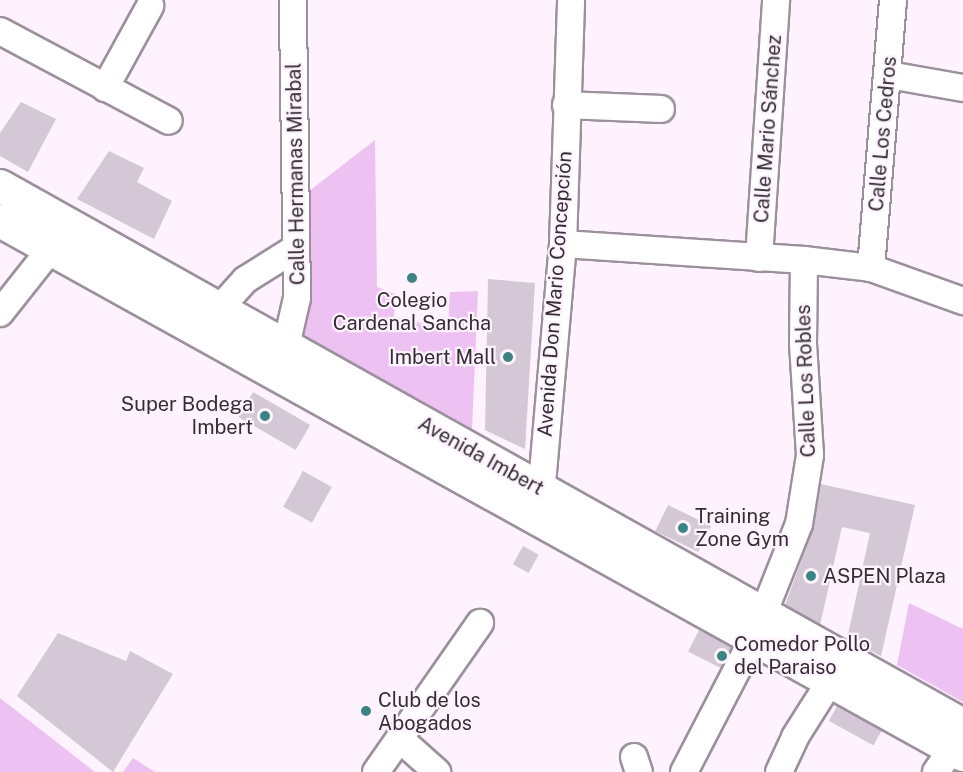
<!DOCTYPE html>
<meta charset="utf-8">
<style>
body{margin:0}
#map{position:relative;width:963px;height:772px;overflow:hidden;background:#fdf2fe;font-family:"Public Sans",sans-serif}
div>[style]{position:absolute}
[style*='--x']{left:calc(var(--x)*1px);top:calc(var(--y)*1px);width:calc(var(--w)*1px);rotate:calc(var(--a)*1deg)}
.green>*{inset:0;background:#edc1f2}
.building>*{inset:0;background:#d5c8d6;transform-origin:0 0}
.roads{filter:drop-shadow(2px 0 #9c909d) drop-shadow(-2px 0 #9c909d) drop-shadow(0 2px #9c909d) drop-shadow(0 -2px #9c909d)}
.minor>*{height:26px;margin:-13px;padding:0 13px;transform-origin:13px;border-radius:13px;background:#fff}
.major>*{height:32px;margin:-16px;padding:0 16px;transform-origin:16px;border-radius:16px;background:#fff}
.dots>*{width:16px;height:16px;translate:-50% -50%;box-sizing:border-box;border:3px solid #fdf2fe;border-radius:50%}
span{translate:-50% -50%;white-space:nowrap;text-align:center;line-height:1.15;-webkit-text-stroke:4.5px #fdf2fe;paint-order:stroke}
.street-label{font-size:20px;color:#332e33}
.poi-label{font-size:20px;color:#332e33}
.right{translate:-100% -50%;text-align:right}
.left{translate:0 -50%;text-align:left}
</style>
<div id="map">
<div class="green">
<i style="clip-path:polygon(375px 140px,377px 287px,395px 294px,394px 317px,448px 329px,450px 292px,478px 291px,472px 429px,303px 335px,304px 195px)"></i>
<i style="clip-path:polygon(909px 603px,963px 629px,963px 702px,897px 665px)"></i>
<i style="clip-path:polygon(0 698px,95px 772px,0 772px)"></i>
<i style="clip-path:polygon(133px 758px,155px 772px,123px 772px)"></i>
</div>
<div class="building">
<i style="clip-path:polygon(21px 102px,56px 119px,28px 172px,0 156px,0 133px)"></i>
<i style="clip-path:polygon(109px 151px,144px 168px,137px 182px,172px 201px,154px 239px,77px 199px)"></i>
<i style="clip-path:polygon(488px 279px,535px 283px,525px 449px,485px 430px)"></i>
<i style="left:253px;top:392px;width:66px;height:29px;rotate:30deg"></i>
<i style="left:303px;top:471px;width:33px;height:41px;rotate:29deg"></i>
<i style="clip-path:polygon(821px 484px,915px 505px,881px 656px,847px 639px,870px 533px,842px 527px,820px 625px,785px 605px,813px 529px)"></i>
<i style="left:668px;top:505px;width:48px;height:29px;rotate:26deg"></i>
<i style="left:523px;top:546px;width:18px;height:21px;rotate:29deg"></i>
<i style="left:699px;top:630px;width:37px;height:24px;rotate:27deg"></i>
<i style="clip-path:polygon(58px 633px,126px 661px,130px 651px,173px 674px,113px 772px,17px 696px)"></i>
<i style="left:837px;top:706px;width:51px;height:17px;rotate:29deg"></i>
</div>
<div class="roads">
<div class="minor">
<i style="--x:0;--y:31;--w:191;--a:28"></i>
<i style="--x:889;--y:75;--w:75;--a:10"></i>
<i style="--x:105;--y:88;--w:94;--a:-61.2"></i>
<i style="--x:566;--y:105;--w:95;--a:2.4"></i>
<i style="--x:563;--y:244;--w:242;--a:3.8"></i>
<i style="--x:804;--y:260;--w:67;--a:6.8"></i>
<i style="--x:871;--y:268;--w:98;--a:19.7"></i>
<i style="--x:759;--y:258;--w:259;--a:-86.2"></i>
<i style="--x:871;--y:268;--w:269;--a:-85.3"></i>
<i style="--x:219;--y:309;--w:39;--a:-48"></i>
<i style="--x:245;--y:280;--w:60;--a:-32.1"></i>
<i style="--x:0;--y:313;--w:80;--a:-51.6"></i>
<i style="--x:278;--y:363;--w:19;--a:-65"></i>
<i style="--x:286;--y:346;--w:49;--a:-77.1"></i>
<i style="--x:297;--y:298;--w:298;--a:-90.8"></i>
<i style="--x:535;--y:504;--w:21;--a:-71"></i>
<i style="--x:542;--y:484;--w:241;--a:-85"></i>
<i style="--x:563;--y:244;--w:244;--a:-88.1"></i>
<i style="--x:400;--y:739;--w:50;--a:41.7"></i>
<i style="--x:634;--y:757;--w:16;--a:72"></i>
<i style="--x:376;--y:772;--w:182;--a:-55.1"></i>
<i style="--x:684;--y:772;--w:152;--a:-62.6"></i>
<i style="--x:754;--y:637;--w:122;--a:-68.3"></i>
<i style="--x:799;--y:524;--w:70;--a:-80.9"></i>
<i style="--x:810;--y:455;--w:112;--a:-93.6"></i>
<i style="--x:803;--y:343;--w:83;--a:-89.3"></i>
<i style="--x:779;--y:772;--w:38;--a:-65"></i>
<i style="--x:795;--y:737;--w:67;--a:-57.7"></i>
<i style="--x:936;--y:772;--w:47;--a:-55.3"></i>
</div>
<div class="major">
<i style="--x:0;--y:186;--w:1104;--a:29.24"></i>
<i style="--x:0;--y:221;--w:1101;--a:29.01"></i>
</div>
</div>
<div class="dots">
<i style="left:412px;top:278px;background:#3c8483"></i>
<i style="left:508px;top:357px;background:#3c8483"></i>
<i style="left:265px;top:416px;background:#3c8483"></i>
<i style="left:683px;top:528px;background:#3c8483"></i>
<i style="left:811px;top:576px;background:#3c8483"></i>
<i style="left:722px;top:656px;background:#3c8483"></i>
<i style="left:366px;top:711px;background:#3c8483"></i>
</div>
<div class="street-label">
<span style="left:768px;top:129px;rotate:-86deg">Calle Mario Sánchez</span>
<span style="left:883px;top:134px;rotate:-85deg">Calle Los Cedros</span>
<span style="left:296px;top:174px;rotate:-91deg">Calle Hermanas Mirabal</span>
<span style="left:555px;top:294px;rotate:-86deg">Avenida Don Mario Concepción</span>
<span style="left:806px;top:381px;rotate:-92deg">Calle Los Robles</span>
<span style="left:481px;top:456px;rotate:29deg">Avenida Imbert</span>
</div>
<div class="poi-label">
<span style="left:412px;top:312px">Colegio<br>Cardenal Sancha</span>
<span class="right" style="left:496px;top:357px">Imbert Mall</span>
<span class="right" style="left:253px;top:416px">Super Bodega<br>Imbert</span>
<span class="left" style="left:695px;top:528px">Training<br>Zone Gym</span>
<span class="left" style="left:823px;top:576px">ASPEN Plaza</span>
<span class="left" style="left:734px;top:656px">Comedor Pollo<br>del Paraiso</span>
<span class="left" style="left:378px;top:712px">Club de los<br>Abogados</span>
</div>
</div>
